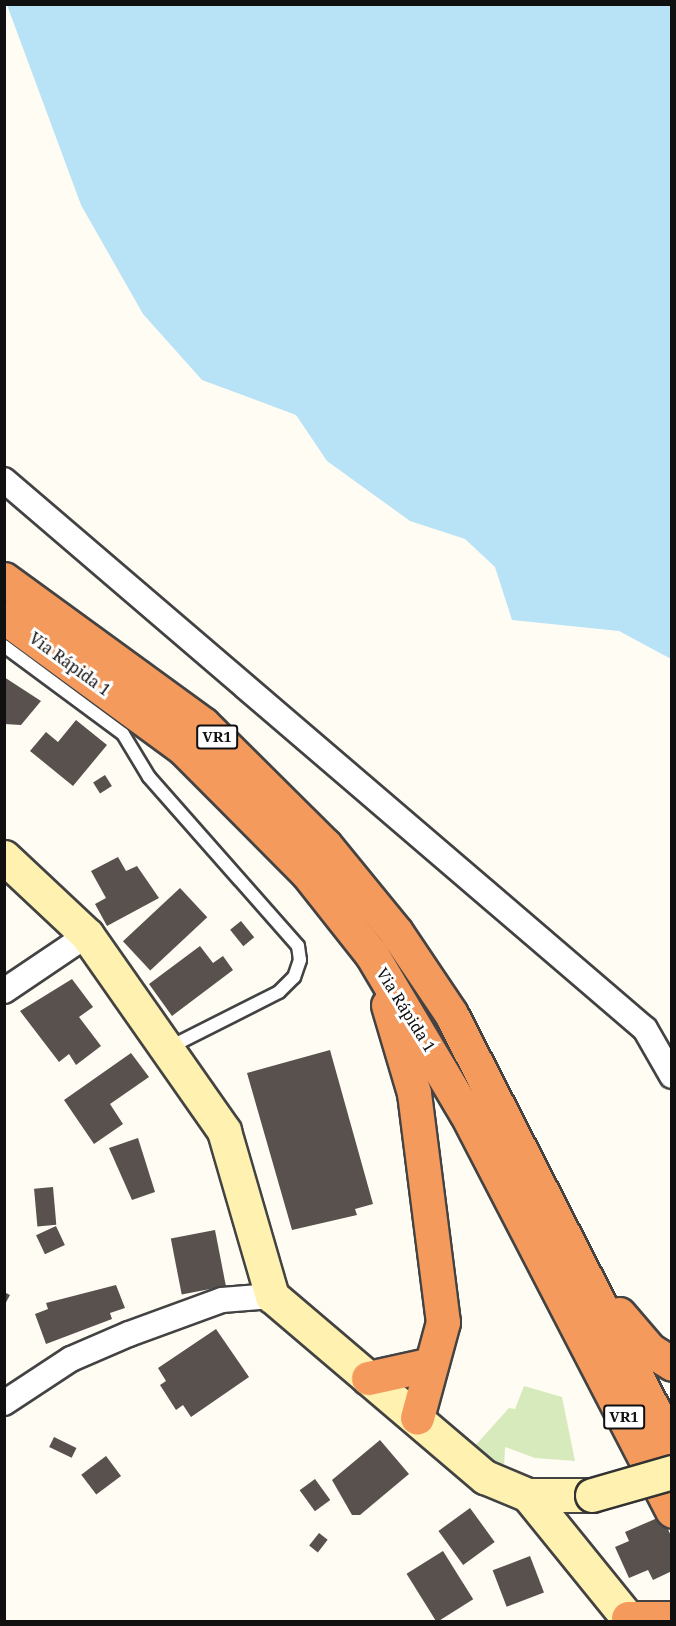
<!DOCTYPE html>
<meta charset="utf-8">
<style>
body{margin:0}
#map{position:relative;width:676px;height:1626px;overflow:hidden;background:#fffcf4;font-family:"Noto Serif",serif}
div>[style]{position:absolute}
[style*='--x']{left:calc(var(--x)*1px);top:calc(var(--y)*1px);width:calc(var(--w)*1px);rotate:calc(var(--a)*1deg)}
.green>*{inset:0;background:#d7eabc}
.water>*{inset:0;background:#b8e3f7}
.building>*{inset:0;background:#59514d;transform-origin:0 0}
.roads{filter:drop-shadow(2px 0 #434343) drop-shadow(-2px 0 #434343) drop-shadow(0 2px #434343) drop-shadow(0 -2px #434343)}
.lane>*{height:12px;margin:-6px;padding:0 6px;transform-origin:6px;border-radius:6px;background:#fff}
.street>*{height:24px;margin:-12px;padding:0 12px;transform-origin:12px;border-radius:12px;background:#fff}
.secondary>*{height:33px;margin:-16.5px;padding:0 16.5px;transform-origin:16.5px;border-radius:16.5px;background:#fff1af}
.highway>*{height:33px;margin:-16.5px;padding:0 16.5px;transform-origin:16.5px;border-radius:16.5px;background:#f49a5d}
.bridges{filter:drop-shadow(2px 0 #323232) drop-shadow(-2px 0 #323232) drop-shadow(0 2px #323232) drop-shadow(0 -2px #323232)}
.secondary-bridge>*{height:33px;margin:-16.5px;padding:0 16.5px;transform-origin:16.5px;border-radius:16.5px;background:#fff1af}
span{translate:-50% -50%;white-space:nowrap;text-align:center;line-height:1.15;-webkit-text-stroke:6px #fff;paint-order:stroke}
.shield-label span{padding:2px 4px;background:#fff;border:2px solid;border-radius:4px;-webkit-text-stroke-width:0}
.shield-label{font-size:15px;color:#101010;font-weight:700}
.street-label{font-size:16px;color:#101010}
.frame{position:absolute;inset:0;border:6px solid #101010;pointer-events:none}
</style>
<div id="map">
<div class="green">
<i style="clip-path:polygon(524px 1386px,562px 1397px,575px 1461px,535px 1458px,505px 1447px,504px 1470px,473px 1448px,509px 1408px,515px 1409px)"></i>
</div>
<div class="water">
<i style="clip-path:polygon(7px 5px,671px 5px,671px 659px,619px 631px,512px 620px,495px 567px,465px 539px,410px 521px,327px 461px,296px 415px,202px 380px,143px 314px,81px 205px)"></i>
</div>
<div class="building">
<i style="clip-path:polygon(4px 677px,41px 701px,21px 725px,4px 724px)"></i>
<i style="clip-path:polygon(76px 720px,107px 745px,73px 786px,30px 751px,46px 732px,58px 742px)"></i>
<i style="left:105px;top:775px;width:13px;height:14px;rotate:58deg"></i>
<i style="clip-path:polygon(118px 857px,126px 871px,137px 866px,159px 898px,107px 926px,95px 904px,106px 898px,91px 871px)"></i>
<i style="left:180px;top:888px;width:40px;height:78px;rotate:47deg"></i>
<i style="left:241px;top:921px;width:21px;height:14px;rotate:51deg"></i>
<i style="clip-path:polygon(200px 946px,213px 963px,223px 956px,233px 970px,172px 1016px,149px 984px)"></i>
<i style="clip-path:polygon(72px 979px,93px 1007px,79px 1017px,101px 1046px,76px 1065px,69px 1054px,59px 1062px,20px 1011px)"></i>
<i style="clip-path:polygon(330px 1050px,373px 1204px,355px 1209px,357px 1215px,292px 1230px,247px 1073px)"></i>
<i style="clip-path:polygon(131px 1053px,149px 1077px,110px 1104px,123px 1124px,94px 1144px,64px 1100px)"></i>
<i style="clip-path:polygon(138px 1138px,155px 1192px,132px 1200px,109px 1148px)"></i>
<i style="left:53px;top:1187px;width:38px;height:19px;rotate:85deg"></i>
<i style="left:56px;top:1226px;width:21px;height:22px;rotate:65deg"></i>
<i style="left:215px;top:1230px;width:57px;height:45px;rotate:79deg"></i>
<i style="clip-path:polygon(116px 1285px,125px 1308px,110px 1313px,112px 1319px,46px 1344px,35px 1314px,48px 1309px,46px 1303px)"></i>
<i style="clip-path:polygon(4px 1292px,10px 1295px,4px 1306px)"></i>
<i style="clip-path:polygon(216px 1329px,249px 1377px,191px 1417px,183px 1405px,176px 1410px,160px 1385px,166px 1381px,158px 1368px)"></i>
<i style="left:54px;top:1437px;width:25px;height:11px;rotate:26deg"></i>
<i style="clip-path:polygon(380px 1440px,409px 1474px,360px 1515px,352px 1515px,332px 1480px)"></i>
<i style="left:106px;top:1456px;width:25px;height:31px;rotate:53deg"></i>
<i style="left:315px;top:1479px;width:26px;height:19px;rotate:54deg"></i>
<i style="left:470px;top:1508px;width:42px;height:39px;rotate:54deg"></i>
<i style="clip-path:polygon(662px 1516px,672px 1538px,672px 1571px,653px 1580px,648px 1570px,629px 1578px,615px 1547px,629px 1541px,625px 1532px)"></i>
<i style="left:319px;top:1533px;width:11px;height:16px;rotate:38deg"></i>
<i style="left:443px;top:1551px;width:57px;height:43px;rotate:58deg"></i>
<i style="left:530px;top:1556px;width:39px;height:40px;rotate:69deg"></i>
</div>
<div class="roads">
<div class="lane">
<i style="--x:4;--y:646;--w:148;--a:36.5"></i>
<i style="--x:123;--y:734;--w:50;--a:58.8"></i>
<i style="--x:149;--y:777;--w:225;--a:48.6"></i>
<i style="--x:298;--y:946;--w:14;--a:82"></i>
<i style="--x:300;--y:960;--w:18;--a:109"></i>
<i style="--x:294;--y:977;--w:21;--a:135"></i>
<i style="--x:279;--y:992;--w:124;--a:153.2"></i>
</div>
<div class="street">
<i style="--x:4;--y:480;--w:844;--a:40.58"></i>
<i style="--x:645;--y:1029;--w:54;--a:60.1"></i>
<i style="--x:4;--y:991;--w:100;--a:-34"></i>
<i style="--x:4;--y:1403;--w:80;--a:-33.3"></i>
<i style="--x:71;--y:1359;--w:63;--a:-23.3"></i>
<i style="--x:129;--y:1334;--w:99;--a:-20.1"></i>
<i style="--x:222;--y:1300;--w:50;--a:-4.6"></i>
</div>
<div class="secondary">
<i style="--x:4;--y:857;--w:114;--a:43.2"></i>
<i style="--x:87;--y:935;--w:239;--a:55"></i>
<i style="--x:224;--y:1131;--w:172;--a:73.8"></i>
<i style="--x:272;--y:1296;--w:280;--a:40.4"></i>
<i style="--x:485;--y:1477;--w:47;--a:22.7"></i>
<i style="--x:528;--y:1495;--w:64;--a:0"></i>
<i style="--x:528;--y:1495;--w:164;--a:51"></i>
</div>
<div class="highway">
<i style="--x:4;--y:579;--w:246;--a:36.1"></i>
<i style="--x:203;--y:724;--w:172;--a:44.8"></i>
<i style="--x:325;--y:845;--w:112;--a:50.8"></i>
<i style="--x:396;--y:932;--w:99;--a:56.1"></i>
<i style="--x:451;--y:1014;--w:484;--a:62.9"></i>
<i style="--x:4;--y:617;--w:222;--a:36.2"></i>
<i style="--x:183;--y:748;--w:177;--a:45.2"></i>
<i style="--x:308;--y:874;--w:103;--a:51.7"></i>
<i style="--x:372;--y:955;--w:184;--a:59.3"></i>
<i style="--x:466;--y:1113;--w:448;--a:62.6"></i>
<i style="--x:388;--y:1005;--w:92;--a:73.5"></i>
<i style="--x:414;--y:1093;--w:231;--a:82.8"></i>
<i style="--x:443;--y:1322;--w:99;--a:105.2"></i>
<i style="--x:619;--y:1314;--w:48;--a:49.3"></i>
<i style="--x:650;--y:1350;--w:26;--a:32"></i>
<i style="--x:368;--y:1378;--w:60;--a:-12.4"></i>
<i style="--x:628;--y:1618;--w:44;--a:0"></i>
</div>
</div>
<div class="bridges">
<div class="secondary-bridge">
<i style="--x:592;--y:1495;--w:83;--a:-16"></i>
</div>
</div>
<div class="shield-label">
<span style="left:217px;top:737px">VR1</span>
<span style="left:624px;top:1417px">VR1</span>
</div>
<div class="street-label">
<span style="left:70px;top:664px;rotate:36deg">Via Rápida 1</span>
<span style="left:406px;top:1010px;rotate:58deg">Via Rápida 1</span>
</div>
<div class="frame"></div>
</div>
